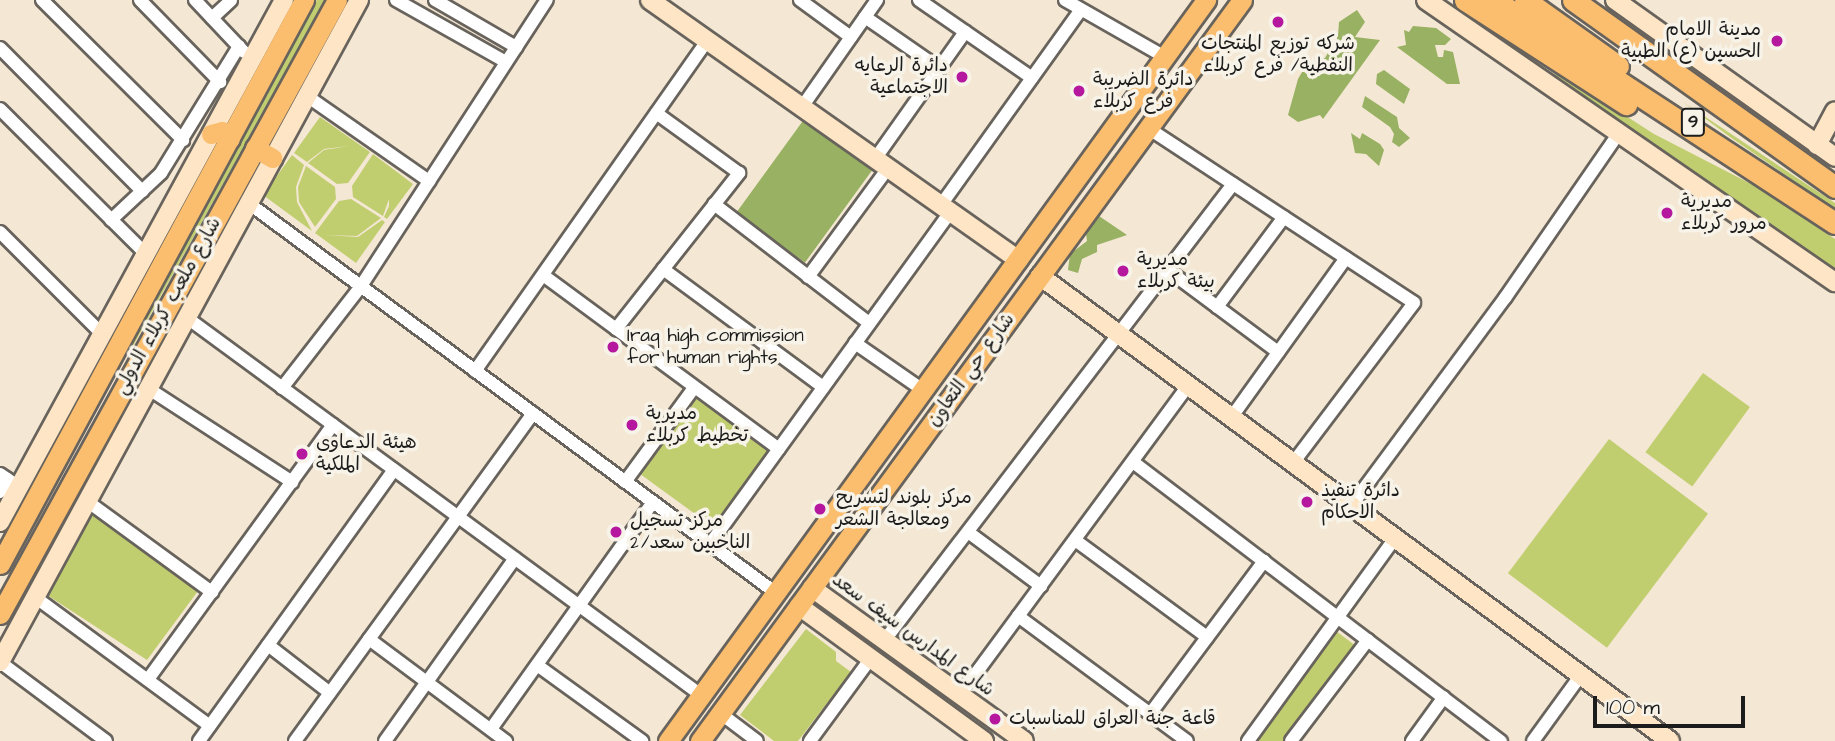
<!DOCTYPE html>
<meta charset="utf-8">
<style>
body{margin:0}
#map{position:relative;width:1835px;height:741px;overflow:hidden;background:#f4e7d3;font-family:"Architects Daughter","Playpen Sans Arabic",sans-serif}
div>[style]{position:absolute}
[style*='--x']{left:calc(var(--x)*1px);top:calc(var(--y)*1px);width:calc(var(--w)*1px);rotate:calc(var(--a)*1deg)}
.green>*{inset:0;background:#c1ce70;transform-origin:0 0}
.forest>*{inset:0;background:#98b162;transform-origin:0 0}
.roads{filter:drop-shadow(2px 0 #68635c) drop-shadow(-2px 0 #68635c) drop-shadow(0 2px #68635c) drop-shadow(0 -2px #68635c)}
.street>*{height:12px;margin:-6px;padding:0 6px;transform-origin:6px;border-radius:6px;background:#fff}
.secondary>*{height:18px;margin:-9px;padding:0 9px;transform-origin:9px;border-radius:9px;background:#fde5c5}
.primary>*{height:19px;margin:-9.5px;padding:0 9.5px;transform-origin:9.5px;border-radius:9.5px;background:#fbbd6e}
.highway>*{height:21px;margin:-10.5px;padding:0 10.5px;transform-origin:10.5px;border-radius:10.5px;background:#fbbd6e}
.dots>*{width:19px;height:19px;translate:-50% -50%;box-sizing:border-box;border:4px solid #f7f3e8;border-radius:50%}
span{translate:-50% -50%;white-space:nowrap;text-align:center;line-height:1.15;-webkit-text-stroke:7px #f7f3e8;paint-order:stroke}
.shield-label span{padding:2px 5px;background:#f7f3e8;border:2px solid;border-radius:5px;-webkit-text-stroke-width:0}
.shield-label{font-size:18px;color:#1c1c1c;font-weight:700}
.poi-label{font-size:19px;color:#1c1c1c}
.right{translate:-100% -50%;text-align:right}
.left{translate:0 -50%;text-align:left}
.street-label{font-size:19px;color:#1c1c1c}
.scale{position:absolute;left:1593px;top:696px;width:152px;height:32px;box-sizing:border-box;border:4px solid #1c1c1c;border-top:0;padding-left:9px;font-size:21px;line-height:24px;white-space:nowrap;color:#1c1c1c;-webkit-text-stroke:5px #f7f3e8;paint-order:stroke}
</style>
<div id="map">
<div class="green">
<i style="clip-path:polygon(317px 0,325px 0,133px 346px,132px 343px)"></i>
<i style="clip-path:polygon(1558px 72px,1654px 134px,1759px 188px,1835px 239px,1835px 273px,1552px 78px)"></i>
<i style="clip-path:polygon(1683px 102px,1835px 203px,1835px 209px,1730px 137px)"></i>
<i style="clip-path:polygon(320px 117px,370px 152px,348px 183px,337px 184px,308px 163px,324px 150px,349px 146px,324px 149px,307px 162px,294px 153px)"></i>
<i style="clip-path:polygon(373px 154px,413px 184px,387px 219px,384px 217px,389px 206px,389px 199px,383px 216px,353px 197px,352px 186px)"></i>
<i style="clip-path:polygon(292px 155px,304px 165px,296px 187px,297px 202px,312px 231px,263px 195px)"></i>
<i style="clip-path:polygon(306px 166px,335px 187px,336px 199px,315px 227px,299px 202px,298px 187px)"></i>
<i style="clip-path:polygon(351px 199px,381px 218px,357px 236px,326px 235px,358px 237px,382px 220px,385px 222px,356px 263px,315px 233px,339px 201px)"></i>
<i style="left:1703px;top:373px;width:58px;height:98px;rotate:36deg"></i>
<i style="left:694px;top:397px;width:91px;height:94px;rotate:36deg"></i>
<i style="left:1609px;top:439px;width:124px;height:168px;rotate:37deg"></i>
<i style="clip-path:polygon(90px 510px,198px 591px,147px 660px,47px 595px)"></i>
<i style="clip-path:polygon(806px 629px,836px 652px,836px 661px,851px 672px,798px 741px,774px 741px,740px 715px)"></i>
<i style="clip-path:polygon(1336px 631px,1356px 646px,1288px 741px,1256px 741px)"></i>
</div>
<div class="forest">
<i style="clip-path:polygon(1357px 10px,1365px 22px,1355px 37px,1380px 40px,1323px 119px,1320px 115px,1298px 122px,1288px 115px,1298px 79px,1305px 67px,1325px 58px,1338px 36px,1339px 22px)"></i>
<i style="clip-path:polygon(1413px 26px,1436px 28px,1451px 39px,1445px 45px,1435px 45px,1438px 57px,1443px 57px,1444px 50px,1453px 52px,1460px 84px,1447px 84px,1397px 47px,1406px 45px,1404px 30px,1409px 32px)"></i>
<i style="clip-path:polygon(1384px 70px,1410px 89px,1404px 104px,1376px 84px,1377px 74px)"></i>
<i style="clip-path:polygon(1365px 96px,1397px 117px,1399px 128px,1410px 138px,1399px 147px,1392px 142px,1394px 134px,1390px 127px,1362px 107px)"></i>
<i style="left:805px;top:118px;width:85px;height:117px;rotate:36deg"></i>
<i style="clip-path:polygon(1351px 133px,1360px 139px,1362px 133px,1380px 144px,1384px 150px,1379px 166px,1366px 154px,1355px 153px)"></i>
<i style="clip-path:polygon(1099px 216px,1127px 235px,1097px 245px,1097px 252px,1082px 259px,1078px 273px,1068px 270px,1070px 254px,1087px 241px,1086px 233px)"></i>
</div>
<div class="roads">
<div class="street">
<i style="--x:42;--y:0;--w:199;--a:44.8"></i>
<i style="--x:140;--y:0;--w:115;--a:45.7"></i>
<i style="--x:195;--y:0;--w:71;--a:46.7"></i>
<i style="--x:396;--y:0;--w:126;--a:29.4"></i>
<i style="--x:435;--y:0;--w:94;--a:30.1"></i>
<i style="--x:800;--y:0;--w:63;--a:36"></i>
<i style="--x:919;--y:0;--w:137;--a:34.6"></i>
<i style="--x:1065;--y:0;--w:115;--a:29.7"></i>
<i style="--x:865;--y:17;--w:91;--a:34.7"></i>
<i style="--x:212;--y:18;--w:26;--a:-43"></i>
<i style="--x:0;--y:48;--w:202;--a:45.2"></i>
<i style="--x:307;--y:96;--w:149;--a:34.9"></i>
<i style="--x:802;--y:107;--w:131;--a:-55"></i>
<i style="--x:0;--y:109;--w:206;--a:44.8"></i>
<i style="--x:1148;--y:128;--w:318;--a:33.3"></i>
<i style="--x:1414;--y:303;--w:201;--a:127.1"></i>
<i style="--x:875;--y:159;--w:156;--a:-54.7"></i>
<i style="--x:247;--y:202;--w:658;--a:36.47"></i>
<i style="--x:714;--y:204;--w:195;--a:37.5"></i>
<i style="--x:941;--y:205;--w:239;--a:-54.4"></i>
<i style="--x:111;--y:220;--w:69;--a:-43.2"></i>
<i style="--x:161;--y:173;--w:149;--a:-58.4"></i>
<i style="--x:0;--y:232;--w:144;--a:45"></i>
<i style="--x:663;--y:269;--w:199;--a:36.4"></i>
<i style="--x:1169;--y:271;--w:136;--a:36.6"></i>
<i style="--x:543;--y:275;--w:293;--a:36.4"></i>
<i style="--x:808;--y:277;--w:135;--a:-53.7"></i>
<i style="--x:1217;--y:307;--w:112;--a:-53.3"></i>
<i style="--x:186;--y:317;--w:639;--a:36.28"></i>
<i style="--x:616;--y:329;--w:199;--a:-51.7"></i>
<i style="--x:739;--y:173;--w:102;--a:-144.1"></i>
<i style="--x:855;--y:343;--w:83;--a:34.7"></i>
<i style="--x:475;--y:371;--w:405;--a:-54.9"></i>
<i style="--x:282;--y:388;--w:129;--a:-52.2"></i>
<i style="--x:361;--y:286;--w:341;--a:-57"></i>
<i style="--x:149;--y:389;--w:171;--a:33"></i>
<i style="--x:1231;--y:418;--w:197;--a:-54.3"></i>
<i style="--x:1133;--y:462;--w:462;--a:37.2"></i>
<i style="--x:0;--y:474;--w:23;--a:34"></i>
<i style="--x:625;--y:482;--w:115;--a:-53.8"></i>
<i style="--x:0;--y:492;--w:15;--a:-62"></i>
<i style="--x:87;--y:501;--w:155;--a:36.1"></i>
<i style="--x:1351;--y:506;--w:259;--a:-53.5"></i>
<i style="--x:1505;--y:298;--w:201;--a:-55.4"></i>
<i style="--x:968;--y:532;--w:91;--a:36.5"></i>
<i style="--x:1075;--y:540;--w:164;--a:36.3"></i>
<i style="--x:710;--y:544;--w:410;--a:-54.1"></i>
<i style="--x:35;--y:597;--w:217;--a:36.4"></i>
<i style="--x:1018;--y:616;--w:210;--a:36.5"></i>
<i style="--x:369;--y:639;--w:171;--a:36.7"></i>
<i style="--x:884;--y:641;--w:575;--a:-52.63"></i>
<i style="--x:268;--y:645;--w:78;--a:37.7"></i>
<i style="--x:0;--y:662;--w:132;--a:36.7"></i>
<i style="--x:537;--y:665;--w:130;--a:35.9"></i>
<i style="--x:149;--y:678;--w:313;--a:-54"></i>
<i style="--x:960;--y:695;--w:384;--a:-53.6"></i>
<i style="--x:720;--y:713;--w:46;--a:37.1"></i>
<i style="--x:1150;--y:714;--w:191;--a:-53.3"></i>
<i style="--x:491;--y:729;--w:279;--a:-54.5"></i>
<i style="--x:199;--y:741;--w:334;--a:-54.3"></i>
<i style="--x:295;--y:741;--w:405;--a:-54"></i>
<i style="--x:385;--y:741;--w:224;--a:-54.6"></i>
<i style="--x:810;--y:741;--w:103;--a:-53.7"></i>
<i style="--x:1248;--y:741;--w:251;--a:-54.1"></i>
<i style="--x:1291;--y:741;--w:127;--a:-52.7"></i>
<i style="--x:1412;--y:741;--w:54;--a:-54"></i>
<i style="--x:1533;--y:741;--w:82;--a:-54"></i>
</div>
<div class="secondary">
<i style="--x:650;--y:0;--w:451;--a:35.2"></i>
<i style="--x:1426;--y:0;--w:497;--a:34.6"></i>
<i style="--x:1615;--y:0;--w:270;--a:35.5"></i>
<i style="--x:1817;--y:145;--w:38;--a:-62"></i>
<i style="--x:1040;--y:276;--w:783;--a:36.43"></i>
<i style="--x:0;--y:522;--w:594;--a:-61.45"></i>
<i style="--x:812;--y:588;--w:261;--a:35.8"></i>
<i style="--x:799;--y:606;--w:229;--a:36.1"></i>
<i style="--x:0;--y:662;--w:753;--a:-61.53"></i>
</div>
<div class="primary">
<i style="--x:211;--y:134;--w:11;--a:-15"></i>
<i style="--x:222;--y:131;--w:11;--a:45"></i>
<i style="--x:255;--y:148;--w:20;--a:30"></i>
<i style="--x:0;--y:564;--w:641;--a:-61.68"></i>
<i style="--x:0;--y:614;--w:700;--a:-61.24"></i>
<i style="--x:668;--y:741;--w:916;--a:-54.02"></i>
<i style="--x:700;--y:741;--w:918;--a:-53.82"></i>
</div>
<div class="highway">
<i style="--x:1465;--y:0;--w:192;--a:32.9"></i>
<i style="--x:1494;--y:0;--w:407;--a:33.2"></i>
<i style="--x:1525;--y:0;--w:114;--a:35.4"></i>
<i style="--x:1573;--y:0;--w:322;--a:35.5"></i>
</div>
</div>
<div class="dots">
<i style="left:1278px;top:22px;background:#b5179e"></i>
<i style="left:1777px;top:41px;background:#b5179e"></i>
<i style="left:962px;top:77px;background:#b5179e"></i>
<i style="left:1079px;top:91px;background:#b5179e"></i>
<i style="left:1667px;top:213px;background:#b5179e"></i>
<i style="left:1123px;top:271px;background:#b5179e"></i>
<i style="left:613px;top:347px;background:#b5179e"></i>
<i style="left:632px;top:425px;background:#b5179e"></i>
<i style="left:302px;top:454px;background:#b5179e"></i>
<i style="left:1307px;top:502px;background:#b5179e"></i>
<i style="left:820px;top:509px;background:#b5179e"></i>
<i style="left:616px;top:532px;background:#b5179e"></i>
<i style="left:995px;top:719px;background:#b5179e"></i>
</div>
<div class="shield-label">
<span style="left:1693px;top:122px">9</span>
</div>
<div class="poi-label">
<span class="right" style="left:1761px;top:41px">مدينة الامام<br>الحسين (ع) الطبية</span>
<span style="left:1278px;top:55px">شركه توزيع المنتجات<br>النفطية/ فرع كربلاء</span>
<span class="right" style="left:948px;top:77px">دائرة الرعايه<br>الاجتماعية</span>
<span class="left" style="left:1093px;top:91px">دائرة الضريبة<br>فرع كربلاء</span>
<span class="left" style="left:1681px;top:213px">مديرية<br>مرور كربلاء</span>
<span class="left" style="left:1137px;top:271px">مديرية<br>بيئة كربلاء</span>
<span class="left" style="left:627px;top:347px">Iraq high commission<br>for human rights</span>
<span class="left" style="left:646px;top:425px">مديرية<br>تخطيط كربلاء</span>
<span class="left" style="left:316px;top:454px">هيئة الدعاوى<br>الملكية</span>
<span class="left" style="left:1321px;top:502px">دائرة تنفيذ<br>الاحكام</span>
<span class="left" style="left:836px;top:509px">مركز بلوند لتسريح<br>ومعالجة الشعر</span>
<span class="left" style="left:630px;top:532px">مركز تسجيل<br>الناخبين سعد/2</span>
<span class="left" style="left:1009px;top:719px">قاعة جنة العراق للمناسبات</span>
</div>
<div class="street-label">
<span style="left:168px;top:306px;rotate:-61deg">شارع ملعب كربلاء الدولي</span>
<span style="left:971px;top:370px;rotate:-54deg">شارع حي التعاون</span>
<span style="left:913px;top:635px;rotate:36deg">شارع المدارس سيف سعد</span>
</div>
<div class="scale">100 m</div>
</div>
